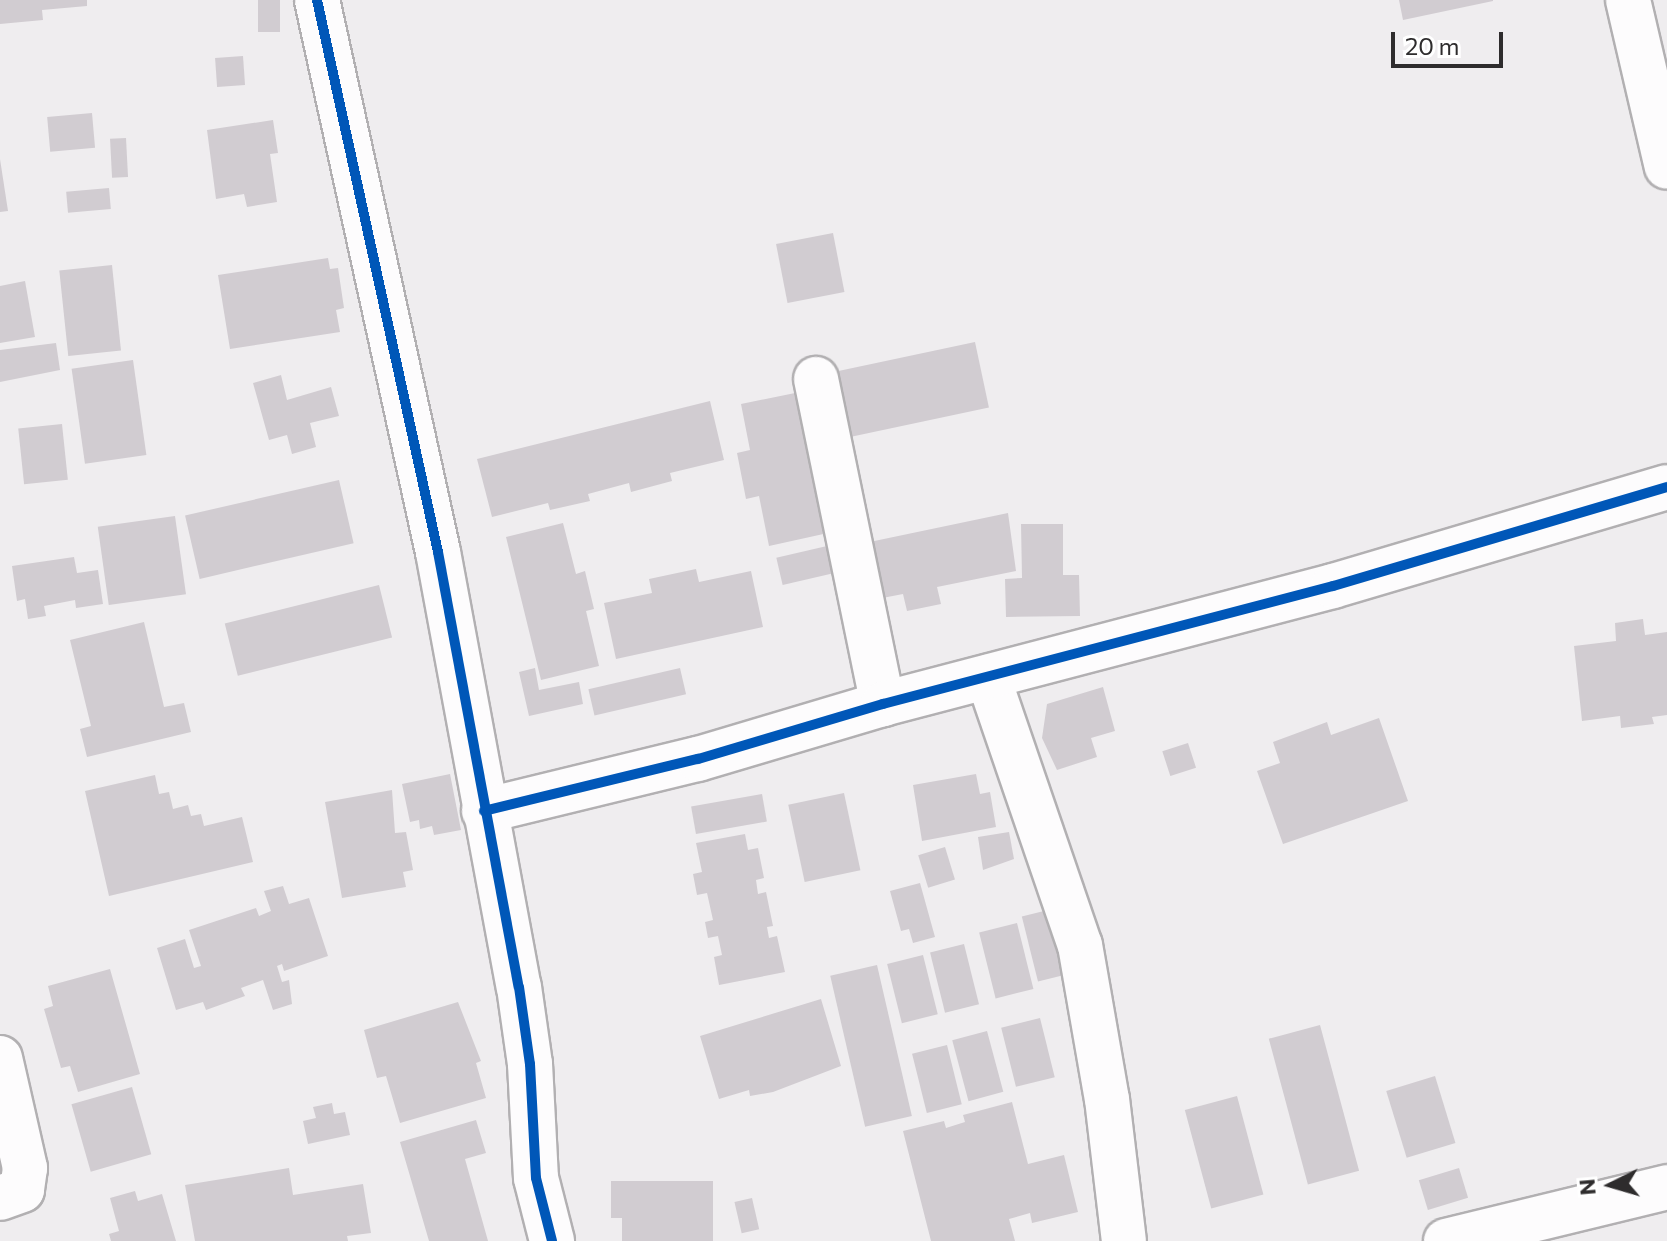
<!DOCTYPE html>
<style>
body{margin:0}
#map{position:relative;width:1667px;height:1241px;overflow:hidden;background:#efedef;font-family:Commissioner,sans-serif}
div>[style]{position:absolute}
[style*='--x']{left:calc(var(--x)*1px);top:calc(var(--y)*1px);width:calc(var(--w)*1px);rotate:calc(var(--a)*1deg)}
.building>*{inset:0;background:#d1ccd1;transform-origin:0 0}
.roads{filter:drop-shadow(2px 0 #b2b0b2) drop-shadow(-2px 0 #b2b0b2) drop-shadow(0 2px #b2b0b2) drop-shadow(0 -2px #b2b0b2)}
.minor>*{height:44px;margin:-22px;padding:0 22px;transform-origin:22px;border-radius:22px;background:#fdfcfd}
.cycleway>*{height:10px;margin:-5px;padding:0 5px;transform-origin:5px;border-radius:5px;background:#0057b8}
span{translate:-50% -50%;white-space:nowrap;text-align:center;line-height:1.15;-webkit-text-stroke:6px #fff;paint-order:stroke}
.north{position:absolute;left:1571px;top:1145px;width:80px;height:80px;-webkit-text-stroke:6px #fff;paint-order:stroke;rotate:265deg;font-size:22px;font-weight:700;line-height:32px;text-align:center;color:#2e2c2d}
.north::after{content:'';display:block;margin:auto;width:28px;height:36px;background:#2e2c2d;clip-path:polygon(50% 0,100% 100%,50% 72%,0 100%)}
.scale{position:absolute;left:1391px;top:32px;width:112px;height:36px;box-sizing:border-box;border:4px solid #2e2c2d;border-top:0;padding-left:10px;font-size:24px;line-height:28px;white-space:nowrap;color:#2e2c2d;-webkit-text-stroke:6px #fff;paint-order:stroke}
</style>
<div id="map">
<div class="building">
<i style="clip-path:polygon(0 0,87px 0,87px 6px,42px 10px,43px 20px,0 24px)"></i>
<i style="left:258px;top:0;width:22px;height:32px"></i>
<i style="clip-path:polygon(1399px 0,1493px 0,1493px 1px,1403px 20px)"></i>
<i style="left:243px;top:56px;width:29px;height:28px;rotate:86deg"></i>
<i style="left:92px;top:113px;width:35px;height:45px;rotate:85deg"></i>
<i style="clip-path:polygon(273px 120px,278px 153px,270px 154px,277px 202px,247px 207px,244px 194px,216px 199px,207px 130px)"></i>
<i style="left:126px;top:138px;width:39px;height:16px;rotate:87deg"></i>
<i style="clip-path:polygon(0 159px,8px 211px,0 212px)"></i>
<i style="left:109px;top:188px;width:21px;height:43px;rotate:85deg"></i>
<i style="left:833px;top:233px;width:60px;height:58px;rotate:79deg"></i>
<i style="clip-path:polygon(328px 258px,330px 269px,338px 268px,344px 308px,336px 310px,340px 332px,230px 349px,218px 275px)"></i>
<i style="left:112px;top:265px;width:86px;height:53px;rotate:84deg"></i>
<i style="clip-path:polygon(25px 281px,35px 337px,0 343px,0 286px)"></i>
<i style="left:975px;top:342px;width:67px;height:148px;rotate:78deg"></i>
<i style="clip-path:polygon(56px 343px,60px 370px,0 382px,0 350px)"></i>
<i style="left:133px;top:360px;width:96px;height:62px;rotate:82deg"></i>
<i style="clip-path:polygon(281px 375px,287px 400px,331px 387px,339px 416px,310px 423px,316px 447px,292px 454px,287px 435px,269px 440px,253px 383px)"></i>
<i style="clip-path:polygon(800px 392px,828px 533px,769px 546px,759px 496px,746px 499px,737px 453px,750px 450px,741px 404px)"></i>
<i style="clip-path:polygon(710px 401px,724px 460px,670px 473px,672px 481px,631px 492px,629px 483px,588px 494px,590px 501px,550px 510px,548px 503px,492px 517px,477px 459px)"></i>
<i style="left:62px;top:424px;width:56px;height:44px;rotate:84deg"></i>
<i style="left:339px;top:480px;width:65px;height:158px;rotate:77deg"></i>
<i style="clip-path:polygon(1008px 513px,1016px 571px,937px 587px,941px 604px,907px 611px,903px 594px,872px 600px,860px 544px)"></i>
<i style="left:175px;top:516px;width:79px;height:78px;rotate:82deg"></i>
<i style="clip-path:polygon(563px 523px,576px 574px,585px 571px,594px 609px,586px 611px,599px 666px,541px 680px,506px 537px)"></i>
<i style="clip-path:polygon(1021px 524px,1063px 524px,1063px 575px,1079px 575px,1080px 616px,1006px 617px,1005px 579px,1022px 578px)"></i>
<i style="left:827px;top:546px;width:28px;height:52px;rotate:77deg"></i>
<i style="clip-path:polygon(74px 557px,77px 573px,98px 570px,103px 604px,76px 608px,75px 600px,44px 606px,46px 616px,28px 619px,25px 599px,17px 601px,12px 566px)"></i>
<i style="clip-path:polygon(696px 569px,699px 582px,751px 571px,763px 627px,616px 659px,604px 603px,652px 593px,649px 579px)"></i>
<i style="left:379px;top:585px;width:54px;height:159px;rotate:76deg"></i>
<i style="clip-path:polygon(1643px 619px,1645px 635px,1667px 632px,1667px 715px,1652px 717px,1654px 724px,1621px 728px,1620px 716px,1582px 721px,1574px 646px,1616px 641px,1615px 623px)"></i>
<i style="clip-path:polygon(144px 622px,164px 707px,184px 703px,191px 732px,87px 757px,80px 729px,91px 726px,70px 640px)"></i>
<i style="clip-path:polygon(535px 668px,539px 690px,579px 682px,583px 704px,529px 716px,519px 672px)"></i>
<i style="left:680px;top:668px;width:27px;height:94px;rotate:77deg"></i>
<i style="clip-path:polygon(1103px 687px,1115px 731px,1091px 738px,1097px 757px,1057px 770px,1042px 738px,1047px 704px)"></i>
<i style="clip-path:polygon(1379px 718px,1408px 801px,1283px 844px,1257px 771px,1280px 763px,1273px 742px,1327px 722px,1331px 735px)"></i>
<i style="left:1188px;top:743px;width:26px;height:27px;rotate:72deg"></i>
<i style="clip-path:polygon(450px 774px,461px 830px,434px 835px,432px 826px,420px 829px,419px 820px,410px 822px,402px 784px)"></i>
<i style="clip-path:polygon(976px 774px,980px 794px,990px 792px,996px 827px,922px 841px,913px 785px)"></i>
<i style="clip-path:polygon(155px 775px,159px 794px,169px 792px,173px 809px,188px 805px,191px 816px,201px 814px,204px 826px,242px 817px,253px 862px,109px 896px,85px 791px)"></i>
<i style="clip-path:polygon(392px 790px,395px 833px,406px 832px,413px 870px,403px 872px,406px 887px,342px 898px,325px 802px)"></i>
<i style="left:844px;top:793px;width:79px;height:57px;rotate:78deg"></i>
<i style="left:762px;top:794px;width:28px;height:72px;rotate:80deg"></i>
<i style="clip-path:polygon(1009px 832px,1014px 859px,983px 870px,978px 837px)"></i>
<i style="clip-path:polygon(745px 834px,748px 850px,758px 848px,764px 878px,756px 880px,758px 894px,766px 892px,773px 926px,767px 927px,769px 938px,777px 936px,785px 972px,719px 985px,714px 957px,722px 955px,718px 936px,708px 938px,705px 922px,713px 920px,707px 893px,697px 895px,693px 874px,702px 872px,696px 843px)"></i>
<i style="left:945px;top:847px;width:34px;height:28px;rotate:73deg"></i>
<i style="clip-path:polygon(920px 883px,935px 937px,913px 943px,909px 929px,901px 931px,890px 891px)"></i>
<i style="clip-path:polygon(283px 886px,289px 904px,309px 898px,328px 956px,284px 971px,282px 964px,277px 966px,282px 982px,289px 980px,292px 1004px,273px 1010px,263px 980px,241px 988px,245px 996px,206px 1010px,203px 1002px,176px 1010px,157px 948px,185px 939px,194px 968px,201px 966px,189px 930px,256px 908px,259px 916px,271px 911px,264px 891px)"></i>
<i style="left:1048px;top:910px;width:67px;height:27px;rotate:76deg"></i>
<i style="left:1017px;top:923px;width:68px;height:39px;rotate:76deg"></i>
<i style="left:964px;top:944px;width:62px;height:35px;rotate:76deg"></i>
<i style="left:923px;top:955px;width:61px;height:37px;rotate:76deg"></i>
<i style="left:877px;top:965px;width:155px;height:48px;rotate:77deg"></i>
<i style="clip-path:polygon(110px 969px,140px 1074px,78px 1092px,70px 1066px,61px 1068px,44px 1009px,53px 1006px,48px 986px)"></i>
<i style="clip-path:polygon(821px 999px,841px 1066px,773px 1092px,750px 1096px,749px 1090px,719px 1099px,700px 1036px)"></i>
<i style="clip-path:polygon(458px 1002px,481px 1061px,476px 1063px,486px 1098px,400px 1123px,386px 1076px,377px 1078px,364px 1030px)"></i>
<i style="left:1040px;top:1018px;width:61px;height:40px;rotate:76deg"></i>
<i style="left:1320px;top:1025px;width:151px;height:53px;rotate:75deg"></i>
<i style="left:987px;top:1031px;width:63px;height:36px;rotate:75deg"></i>
<i style="left:947px;top:1045px;width:61px;height:36px;rotate:76deg"></i>
<i style="left:1435px;top:1076px;width:70px;height:51px;rotate:73deg"></i>
<i style="left:132px;top:1087px;width:70px;height:63px;rotate:74deg"></i>
<i style="left:1237px;top:1096px;width:102px;height:54px;rotate:75deg"></i>
<i style="clip-path:polygon(1012px 1102px,1028px 1164px,1064px 1155px,1078px 1212px,1032px 1223px,1030px 1213px,1009px 1219px,1015px 1241px,931px 1241px,903px 1131px,944px 1121px,946px 1128px,965px 1122px,963px 1115px)"></i>
<i style="clip-path:polygon(332px 1103px,334px 1114px,345px 1112px,350px 1135px,308px 1144px,303px 1121px,316px 1118px,313px 1107px)"></i>
<i style="clip-path:polygon(476px 1120px,486px 1153px,465px 1159px,488px 1241px,429px 1241px,400px 1142px)"></i>
<i style="clip-path:polygon(289px 1168px,293px 1195px,363px 1184px,371px 1233px,347px 1236px,348px 1241px,195px 1241px,185px 1185px)"></i>
<i style="left:1459px;top:1168px;width:31px;height:42px;rotate:73deg"></i>
<i style="clip-path:polygon(611px 1181px,713px 1181px,713px 1241px,622px 1241px,622px 1218px,611px 1218px)"></i>
<i style="clip-path:polygon(135px 1191px,138px 1201px,162px 1194px,176px 1241px,111px 1241px,109px 1234px,119px 1231px,110px 1198px)"></i>
<i style="left:752px;top:1198px;width:32px;height:18px;rotate:77deg"></i>
</div>
<div class="roads">
<div class="minor">
<i style="--x:317;--y:0;--w:565;--a:77.64"></i>
<i style="--x:438;--y:552;--w:442;--a:79.5"></i>
<i style="--x:519;--y:987;--w:78;--a:81.9"></i>
<i style="--x:530;--y:1064;--w:114;--a:87"></i>
<i style="--x:536;--y:1178;--w:65;--a:75.7"></i>
<i style="--x:1628;--y:0;--w:171;--a:76.9"></i>
<i style="--x:816;--y:379;--w:332;--a:78.4"></i>
<i style="--x:988;--y:677;--w:283;--a:71.1"></i>
<i style="--x:1080;--y:945;--w:156;--a:80.1"></i>
<i style="--x:1107;--y:1099;--w:143;--a:83.2"></i>
<i style="--x:484;--y:811;--w:220;--a:-13.7"></i>
<i style="--x:698;--y:759;--w:193;--a:-16.6"></i>
<i style="--x:883;--y:704;--w:465;--a:-14.7"></i>
<i style="--x:1333;--y:586;--w:348;--a:-16.5"></i>
<i style="--x:0;--y:1058;--w:113;--a:77.2"></i>
<i style="--x:25;--y:1168;--w:22;--a:98"></i>
<i style="--x:22;--y:1190;--w:23;--a:160"></i>
<i style="--x:1446;--y:1241;--w:228;--a:-13.7"></i>
</div>
</div>
<div class="cycleway">
<i style="--x:317;--y:0;--w:565;--a:77.64"></i>
<i style="--x:438;--y:552;--w:442;--a:79.5"></i>
<i style="--x:519;--y:987;--w:78;--a:81.9"></i>
<i style="--x:530;--y:1064;--w:114;--a:87"></i>
<i style="--x:536;--y:1178;--w:65;--a:75.7"></i>
<i style="--x:484;--y:811;--w:220;--a:-13.7"></i>
<i style="--x:698;--y:759;--w:193;--a:-16.6"></i>
<i style="--x:883;--y:704;--w:465;--a:-14.7"></i>
<i style="--x:1333;--y:586;--w:348;--a:-16.5"></i>
</div>
<div class="north">N</div>
<div class="scale">20 m</div>
</div>
